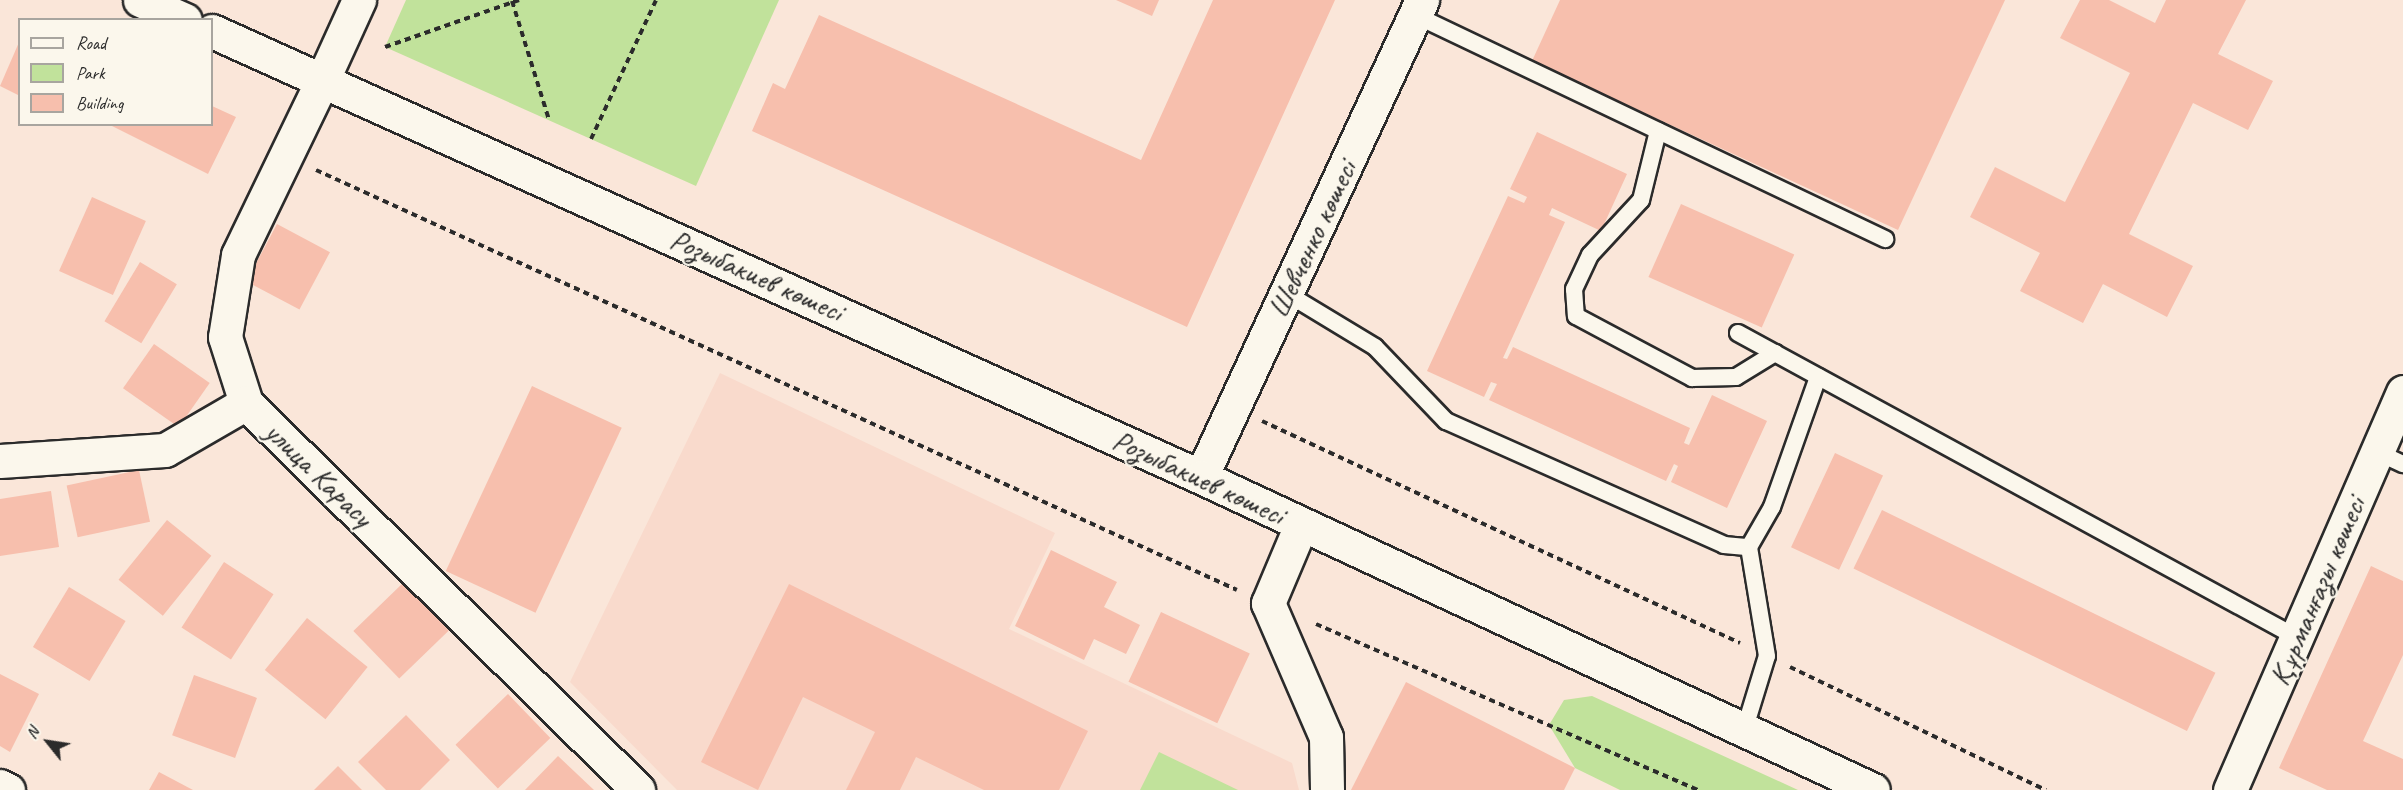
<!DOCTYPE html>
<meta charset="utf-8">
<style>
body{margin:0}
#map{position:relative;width:2403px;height:790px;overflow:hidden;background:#fae6d9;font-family:Caveat,sans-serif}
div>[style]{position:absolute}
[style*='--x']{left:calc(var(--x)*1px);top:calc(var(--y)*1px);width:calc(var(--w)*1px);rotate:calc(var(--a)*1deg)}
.built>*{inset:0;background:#f9dacc}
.green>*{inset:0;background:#c1e29b}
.building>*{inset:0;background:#f7bfad;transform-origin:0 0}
.path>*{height:4px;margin-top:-2px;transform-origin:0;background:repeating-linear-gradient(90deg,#2b2b2b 0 6px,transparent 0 10.5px)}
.roads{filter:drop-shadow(2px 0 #2b2b2b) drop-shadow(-2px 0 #2b2b2b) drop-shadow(0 2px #2b2b2b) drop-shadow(0 -2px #2b2b2b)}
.service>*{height:16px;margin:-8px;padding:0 8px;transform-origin:8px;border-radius:8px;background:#fbf7ec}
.minor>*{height:33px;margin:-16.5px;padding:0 16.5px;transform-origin:16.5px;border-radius:16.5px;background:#fbf7ec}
.tertiary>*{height:33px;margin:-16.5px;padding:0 16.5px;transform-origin:16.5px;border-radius:16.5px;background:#fbf7ec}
.secondary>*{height:33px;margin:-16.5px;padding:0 16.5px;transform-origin:16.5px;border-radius:16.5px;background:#fbf7ec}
span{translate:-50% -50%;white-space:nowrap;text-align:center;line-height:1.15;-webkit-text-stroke:4.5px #fbf7ec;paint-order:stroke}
.street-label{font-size:30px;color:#2b2b2b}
.legend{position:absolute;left:18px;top:18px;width:195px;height:108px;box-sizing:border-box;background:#fbf7ec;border:2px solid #a8a59f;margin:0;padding:8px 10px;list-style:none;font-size:18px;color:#2b2b2b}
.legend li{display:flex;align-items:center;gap:12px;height:30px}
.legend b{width:30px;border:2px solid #a8a59f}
.north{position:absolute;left:18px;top:712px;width:60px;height:60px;-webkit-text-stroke:4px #fbf7ec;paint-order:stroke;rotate:300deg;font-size:16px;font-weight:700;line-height:24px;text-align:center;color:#2b2b2b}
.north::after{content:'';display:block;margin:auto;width:21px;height:27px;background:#2b2b2b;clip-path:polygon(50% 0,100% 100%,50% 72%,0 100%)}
</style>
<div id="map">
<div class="built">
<i style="clip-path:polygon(720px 373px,1055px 533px,1009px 629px,1292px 763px,1299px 790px,677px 790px,570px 682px)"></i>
</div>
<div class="green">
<i style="clip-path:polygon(406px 0,779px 0,696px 186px,385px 47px)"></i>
<i style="clip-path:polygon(1592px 696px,1798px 790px,1620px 790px,1575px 768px,1549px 725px,1564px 700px)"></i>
<i style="clip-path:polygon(1159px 752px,1238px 790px,1140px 790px)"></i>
</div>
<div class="building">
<i style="clip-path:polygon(1116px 0,1159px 0,1152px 16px)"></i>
<i style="clip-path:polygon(1213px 0,1335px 0,1187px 327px,752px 131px,773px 83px,785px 89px,819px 15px,1141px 160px)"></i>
<i style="clip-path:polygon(1560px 0,2005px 0,1898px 230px,1532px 61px)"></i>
<i style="clip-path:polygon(2080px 0,2109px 0,2155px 23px,2166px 0,2246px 0,2218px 54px,2273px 81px,2248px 130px,2193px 103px,2129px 234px,2193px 266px,2167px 317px,2103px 284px,2083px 323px,2020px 291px,2040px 253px,1970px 217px,1995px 167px,2065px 202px,2130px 73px,2060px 38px)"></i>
<i style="clip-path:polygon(20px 40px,20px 96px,0 86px)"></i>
<i style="clip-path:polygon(212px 106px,236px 117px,208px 174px,108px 124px,212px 124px)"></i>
<i style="clip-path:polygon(1537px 132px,1627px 174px,1601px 231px,1552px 208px,1549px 215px,1565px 222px,1503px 358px,1507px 359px,1513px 347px,1690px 428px,1684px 443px,1689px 445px,1712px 395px,1767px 421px,1727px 508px,1671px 482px,1678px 466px,1674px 464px,1666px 481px,1489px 400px,1497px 384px,1491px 382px,1484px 397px,1427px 371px,1508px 196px,1524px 203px,1527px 197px,1510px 189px)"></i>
<i style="left:92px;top:197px;width:59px;height:81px;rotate:24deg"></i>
<i style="left:1681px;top:204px;width:124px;height:80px;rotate:24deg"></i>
<i style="left:277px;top:224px;width:60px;height:65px;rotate:28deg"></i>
<i style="left:140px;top:262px;width:43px;height:69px;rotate:31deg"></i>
<i style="left:154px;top:344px;width:68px;height:54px;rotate:35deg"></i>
<i style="left:532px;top:386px;width:99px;height:204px;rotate:25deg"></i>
<i style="left:1835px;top:453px;width:53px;height:104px;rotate:25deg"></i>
<i style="left:139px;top:470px;width:53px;height:74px;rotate:78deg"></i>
<i style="clip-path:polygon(51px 491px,59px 547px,0 556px,0 499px)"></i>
<i style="left:1882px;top:510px;width:371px;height:65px;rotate:26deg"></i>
<i style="left:167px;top:520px;width:57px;height:77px;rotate:39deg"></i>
<i style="clip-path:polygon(1051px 550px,1117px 582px,1104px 607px,1140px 625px,1126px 654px,1094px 639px,1084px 660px,1015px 626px)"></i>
<i style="left:224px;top:562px;width:59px;height:78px;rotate:33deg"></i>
<i style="clip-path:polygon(2371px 566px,2403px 581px,2403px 655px,2363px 741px,2403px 759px,2403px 790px,2327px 790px,2279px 768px)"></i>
<i style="left:403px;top:583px;width:66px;height:69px;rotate:46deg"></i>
<i style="clip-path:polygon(789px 584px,1088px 731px,1059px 790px,984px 790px,916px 757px,900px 790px,846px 790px,875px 732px,803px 697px,758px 790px,701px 762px)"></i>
<i style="left:69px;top:587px;width:66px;height:70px;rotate:31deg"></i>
<i style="left:1161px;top:612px;width:98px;height:77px;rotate:25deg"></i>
<i style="left:307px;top:618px;width:78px;height:67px;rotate:39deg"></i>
<i style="clip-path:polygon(0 674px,39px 694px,10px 752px,0 746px)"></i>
<i style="left:194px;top:675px;width:67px;height:64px;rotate:20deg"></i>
<i style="clip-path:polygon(1406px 682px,1575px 768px,1564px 790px,1351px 790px)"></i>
<i style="left:508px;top:694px;width:61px;height:73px;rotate:46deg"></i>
<i style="clip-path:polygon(406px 715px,450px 760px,420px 790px,386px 790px,358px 762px)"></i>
<i style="clip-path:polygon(558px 756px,594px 790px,525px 790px)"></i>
<i style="clip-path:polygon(338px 766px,362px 790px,314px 790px)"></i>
<i style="clip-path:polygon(159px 772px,193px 790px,149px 790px)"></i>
</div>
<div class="path">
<i style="--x:512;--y:1;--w:125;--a:72.7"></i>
<i style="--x:385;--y:47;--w:142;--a:-19.3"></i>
<i style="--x:591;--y:139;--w:153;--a:-64.9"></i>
<i style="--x:316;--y:170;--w:1012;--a:24.51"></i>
<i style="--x:1262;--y:421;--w:527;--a:24.91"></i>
<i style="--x:1316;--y:624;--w:416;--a:23.5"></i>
<i style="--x:1790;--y:667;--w:284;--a:25.7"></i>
</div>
<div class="roads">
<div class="service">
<i style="--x:1415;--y:15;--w:521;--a:25.48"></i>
<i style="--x:1658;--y:131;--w:71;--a:103.8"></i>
<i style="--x:1641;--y:200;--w:75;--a:132.8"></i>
<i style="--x:1590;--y:255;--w:38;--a:115"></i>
<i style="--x:1574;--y:289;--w:27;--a:86"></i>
<i style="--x:1576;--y:316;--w:132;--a:28.1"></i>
<i style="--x:1692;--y:378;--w:44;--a:-1.3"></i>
<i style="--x:1736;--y:377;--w:46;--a:-31.6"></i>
<i style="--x:1286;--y:293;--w:104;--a:31.2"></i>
<i style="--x:1375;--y:347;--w:103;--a:46.2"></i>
<i style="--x:1446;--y:421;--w:304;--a:24"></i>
<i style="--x:1724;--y:545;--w:25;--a:5"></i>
<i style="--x:1749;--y:547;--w:46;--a:-60.1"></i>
<i style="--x:1772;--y:507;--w:138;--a:-70.5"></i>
<i style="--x:1738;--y:333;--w:635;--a:28.58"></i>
<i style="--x:2377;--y:452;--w:29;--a:25"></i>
<i style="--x:1744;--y:731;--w:78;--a:-73"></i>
<i style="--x:1767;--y:656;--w:110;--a:-99.4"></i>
</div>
<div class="minor">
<i style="--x:323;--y:79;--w:195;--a:115.8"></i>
<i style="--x:238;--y:255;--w:83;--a:99"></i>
<i style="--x:225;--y:337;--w:69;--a:72.3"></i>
<i style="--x:246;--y:403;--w:551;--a:44.63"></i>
<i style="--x:0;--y:461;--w:165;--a:-3.8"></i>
<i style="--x:165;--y:450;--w:94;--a:-30.1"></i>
<i style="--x:1301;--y:525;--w:85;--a:112.9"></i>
<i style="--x:1268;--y:603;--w:146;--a:66.6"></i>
<i style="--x:1326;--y:737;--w:53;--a:88.9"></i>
<i style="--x:0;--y:786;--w:9;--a:27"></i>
<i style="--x:2230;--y:790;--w:434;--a:-66.5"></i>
</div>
<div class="tertiary">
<i style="--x:323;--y:79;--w:87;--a:-65.5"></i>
<i style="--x:1201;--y:477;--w:526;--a:-65.14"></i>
</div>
<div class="secondary">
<i style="--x:140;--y:0;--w:49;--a:24"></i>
<i style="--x:212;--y:31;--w:1085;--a:24.27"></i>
<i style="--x:1201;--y:477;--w:741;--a:24.97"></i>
</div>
</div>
<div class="street-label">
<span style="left:1312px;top:239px;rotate:-65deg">Шевченко көшесі</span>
<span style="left:757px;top:275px;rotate:24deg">Розыбакиев көшесі</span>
<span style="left:319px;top:474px;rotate:44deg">улица Карасу</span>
<span style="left:1199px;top:477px;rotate:25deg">Розыбакиев көшесі</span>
<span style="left:2317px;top:591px;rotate:-67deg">Құрманғазы көшесі</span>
</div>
<ul class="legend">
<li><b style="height:8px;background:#fbf7ec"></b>Road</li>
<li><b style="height:16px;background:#c1e29b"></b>Park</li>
<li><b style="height:16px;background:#f7bfad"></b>Building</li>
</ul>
<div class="north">N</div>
</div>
